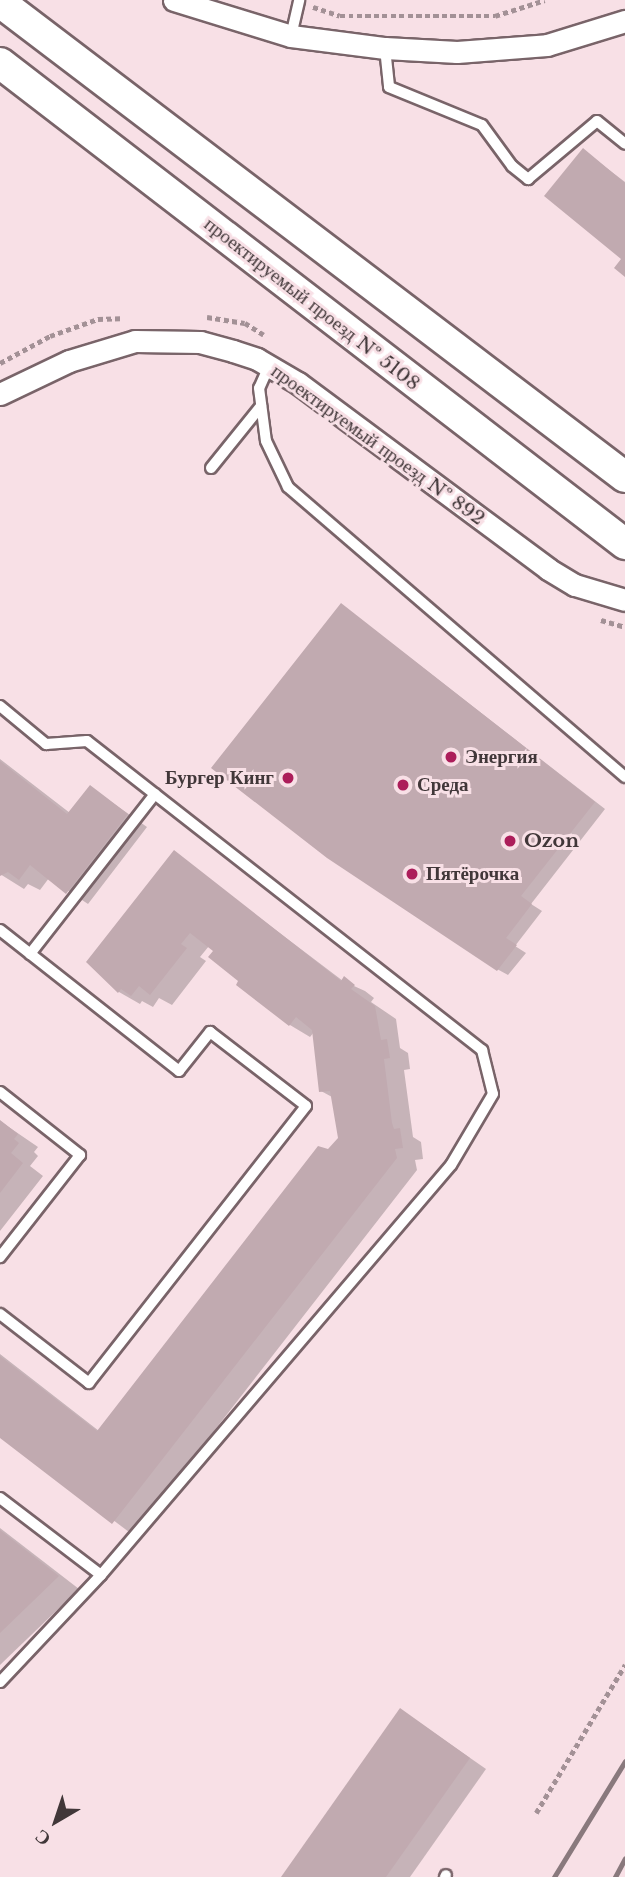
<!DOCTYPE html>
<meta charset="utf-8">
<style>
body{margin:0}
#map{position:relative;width:625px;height:1877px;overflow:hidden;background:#f8e0e6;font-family:"Libre Baskerville",serif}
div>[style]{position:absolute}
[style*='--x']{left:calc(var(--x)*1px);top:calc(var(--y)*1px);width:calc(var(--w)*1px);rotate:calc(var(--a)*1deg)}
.shadow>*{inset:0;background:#0003}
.building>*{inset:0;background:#c1aab0}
.path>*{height:4.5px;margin-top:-2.25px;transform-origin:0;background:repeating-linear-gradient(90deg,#a39196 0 5px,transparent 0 8.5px)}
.roads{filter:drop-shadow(2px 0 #796469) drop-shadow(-2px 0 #796469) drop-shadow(0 2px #796469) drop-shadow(0 -2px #796469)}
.lane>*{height:10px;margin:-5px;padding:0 5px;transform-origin:5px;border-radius:5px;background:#fff}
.street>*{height:21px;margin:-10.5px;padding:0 10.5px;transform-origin:10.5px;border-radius:10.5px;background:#fff}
.secondary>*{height:30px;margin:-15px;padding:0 15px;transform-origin:15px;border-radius:15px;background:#fff}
.rail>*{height:5px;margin:-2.5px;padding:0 2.5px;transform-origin:2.5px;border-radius:2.5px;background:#89797d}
.dots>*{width:19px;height:19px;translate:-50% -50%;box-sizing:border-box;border:4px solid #f8e0e6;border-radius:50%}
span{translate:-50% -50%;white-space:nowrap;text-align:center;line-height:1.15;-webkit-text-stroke:6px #f8e0e6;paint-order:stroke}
.street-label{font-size:19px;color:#413739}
.poi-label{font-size:19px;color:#413739;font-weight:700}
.left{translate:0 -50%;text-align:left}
.right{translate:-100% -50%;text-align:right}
.north{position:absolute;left:21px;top:1786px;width:70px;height:70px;-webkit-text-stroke:5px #f8e0e6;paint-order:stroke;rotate:219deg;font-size:19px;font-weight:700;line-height:28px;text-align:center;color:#413739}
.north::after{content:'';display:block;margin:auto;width:24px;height:32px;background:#413739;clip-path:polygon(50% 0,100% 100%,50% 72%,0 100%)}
</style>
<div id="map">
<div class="shadow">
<i style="clip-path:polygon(583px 150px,625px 182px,625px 274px,623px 259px)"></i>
<i style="clip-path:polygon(342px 605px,605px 809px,531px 904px,542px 911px,515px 946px,526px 953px,508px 975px,497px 969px)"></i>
<i style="clip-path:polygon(0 759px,70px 813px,90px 787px,147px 827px,88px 904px,49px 878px,40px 890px,28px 884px,24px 889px,0 874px)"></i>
<i style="clip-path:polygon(174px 853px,343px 981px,365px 991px,374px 998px,371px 1002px,396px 1019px,400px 1048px,408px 1053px,410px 1069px,404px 1070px,413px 1137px,421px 1142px,423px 1159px,415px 1160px,417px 1170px,133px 1535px,0 1435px,0 1354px,99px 1431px,339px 1138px,332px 1097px,321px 1091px,314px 1032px,310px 1037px,290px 1025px,209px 946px,200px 957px,206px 961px,172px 1005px,159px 998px,153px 1007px,142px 1001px,140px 1004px,119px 992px,89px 962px)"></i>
<i style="clip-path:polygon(0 1121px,38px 1147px,34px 1152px,38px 1156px,30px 1166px,43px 1176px,0 1231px)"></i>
<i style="clip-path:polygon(0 1528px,79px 1589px,0 1665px)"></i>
<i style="clip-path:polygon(417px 1721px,486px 1769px,410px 1877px,283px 1877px)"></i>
</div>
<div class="building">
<i style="clip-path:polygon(583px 148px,625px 183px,625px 277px,614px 268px,621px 259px,544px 196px)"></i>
<i style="clip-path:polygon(341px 603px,595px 802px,521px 896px,532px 904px,506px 938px,517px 945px,497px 971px,327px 858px,211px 768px)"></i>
<i style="clip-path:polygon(0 761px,67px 814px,90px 785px,128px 814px,66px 894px,30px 865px,19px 880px,8px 872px,0 876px)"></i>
<i style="clip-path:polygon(174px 850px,341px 981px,344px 976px,355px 985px,351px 989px,375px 1006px,381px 1040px,387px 1039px,390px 1058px,384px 1059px,392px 1123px,394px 1129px,400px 1128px,403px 1148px,395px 1149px,397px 1158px,112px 1524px,0 1438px,0 1356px,97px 1431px,318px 1146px,328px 1149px,338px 1138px,330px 1091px,319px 1092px,312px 1030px,296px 1017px,289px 1026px,236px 985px,238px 981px,208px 957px,213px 951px,190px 933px,181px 944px,187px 948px,150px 995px,139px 986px,131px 996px,121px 989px,118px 993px,86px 962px)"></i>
<i style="clip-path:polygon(0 1120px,18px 1134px,14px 1139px,19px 1143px,11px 1153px,23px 1163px,0 1193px)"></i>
<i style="clip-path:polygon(0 1530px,59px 1576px,0 1633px)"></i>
<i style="clip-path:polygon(400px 1708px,470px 1758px,386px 1877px,281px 1877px)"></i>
</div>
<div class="path">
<i style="--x:313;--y:7;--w:28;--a:18"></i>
<i style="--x:340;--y:16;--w:155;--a:0"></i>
<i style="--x:495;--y:16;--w:52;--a:-17.7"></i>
<i style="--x:207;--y:317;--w:38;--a:9"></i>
<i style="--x:245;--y:323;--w:22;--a:32"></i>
<i style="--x:0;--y:363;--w:57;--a:-28.4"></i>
<i style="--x:50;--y:336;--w:51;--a:-19.5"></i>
<i style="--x:98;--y:319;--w:23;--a:-2"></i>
<i style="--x:601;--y:620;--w:25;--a:16"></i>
<i style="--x:536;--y:1813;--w:173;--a:-59"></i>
</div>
<div class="roads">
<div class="lane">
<i style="--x:291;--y:36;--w:37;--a:-77"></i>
<i style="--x:385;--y:48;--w:39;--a:84"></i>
<i style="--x:389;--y:87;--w:100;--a:22.2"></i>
<i style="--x:482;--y:125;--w:51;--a:53.8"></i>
<i style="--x:512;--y:166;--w:21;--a:39"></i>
<i style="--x:528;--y:179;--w:90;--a:-40"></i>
<i style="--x:597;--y:121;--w:36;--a:39"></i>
<i style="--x:269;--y:366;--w:24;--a:114"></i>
<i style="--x:259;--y:388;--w:53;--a:82.5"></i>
<i style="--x:266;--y:441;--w:51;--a:64.4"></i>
<i style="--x:288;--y:487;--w:445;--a:40.7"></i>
<i style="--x:211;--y:468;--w:80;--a:-51.1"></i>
<i style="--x:0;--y:706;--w:60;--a:39.6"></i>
<i style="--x:46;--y:744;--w:41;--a:-4.2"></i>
<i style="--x:87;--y:741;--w:502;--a:38.04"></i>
<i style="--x:482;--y:1050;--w:45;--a:76"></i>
<i style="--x:493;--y:1094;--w:82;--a:120.6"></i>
<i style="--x:451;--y:1165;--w:539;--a:130.49"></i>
<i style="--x:101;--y:1575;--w:147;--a:133.3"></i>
<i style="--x:0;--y:930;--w:228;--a:38.2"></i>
<i style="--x:179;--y:1071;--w:50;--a:-51.5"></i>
<i style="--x:210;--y:1032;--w:121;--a:37.6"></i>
<i style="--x:306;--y:1106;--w:352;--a:128.1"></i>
<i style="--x:89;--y:1383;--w:113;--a:-142.2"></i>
<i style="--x:30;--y:954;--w:203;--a:-52"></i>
<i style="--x:0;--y:1092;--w:102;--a:38.2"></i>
<i style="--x:80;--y:1155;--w:130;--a:128.1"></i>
<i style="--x:0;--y:1498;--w:127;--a:37.3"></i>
<i style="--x:445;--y:1877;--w:2;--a:-63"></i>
</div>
<div class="street">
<i style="--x:174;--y:0;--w:122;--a:17.1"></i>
<i style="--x:291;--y:36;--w:95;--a:7.3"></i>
<i style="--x:385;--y:48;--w:72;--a:3.2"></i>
<i style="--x:457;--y:52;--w:90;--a:-4.4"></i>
<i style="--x:547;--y:45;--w:82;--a:-17.1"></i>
<i style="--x:0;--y:394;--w:76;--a:-25.6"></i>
<i style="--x:69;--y:361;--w:69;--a:-16.9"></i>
<i style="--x:135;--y:341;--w:65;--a:0.9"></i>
<i style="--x:200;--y:342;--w:34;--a:15"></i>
<i style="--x:233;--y:351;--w:25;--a:18"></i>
<i style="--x:257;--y:359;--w:48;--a:30.3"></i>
<i style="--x:298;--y:383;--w:312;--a:36.6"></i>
<i style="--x:548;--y:569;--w:31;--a:31"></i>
<i style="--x:575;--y:585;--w:52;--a:16.7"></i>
</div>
<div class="secondary">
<i style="--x:0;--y:2;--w:785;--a:37.23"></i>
<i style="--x:0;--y:63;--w:789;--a:37.58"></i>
</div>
</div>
<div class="rail">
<i style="--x:554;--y:1877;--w:136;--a:-58.5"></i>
<i style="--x:615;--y:1877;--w:21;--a:-62"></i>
</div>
<div class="dots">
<i style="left:451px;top:757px;background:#ac1d5a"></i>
<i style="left:288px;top:778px;background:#ac1d5a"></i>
<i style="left:403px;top:785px;background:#ac1d5a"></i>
<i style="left:510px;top:841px;background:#ac1d5a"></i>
<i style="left:412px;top:874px;background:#ac1d5a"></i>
</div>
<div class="street-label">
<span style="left:312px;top:304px;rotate:38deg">проектируемый проезд № 5108</span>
<span style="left:378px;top:445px;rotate:36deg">проектируемый проезд № 892</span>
</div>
<div class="poi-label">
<span class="left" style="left:465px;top:757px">Энергия</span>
<span class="right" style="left:274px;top:778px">Бургер Кинг</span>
<span class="left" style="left:417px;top:785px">Среда</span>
<span class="left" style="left:524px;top:841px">Ozon</span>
<span class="left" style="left:426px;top:874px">Пятёрочка</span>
</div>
<div class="north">С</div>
</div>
